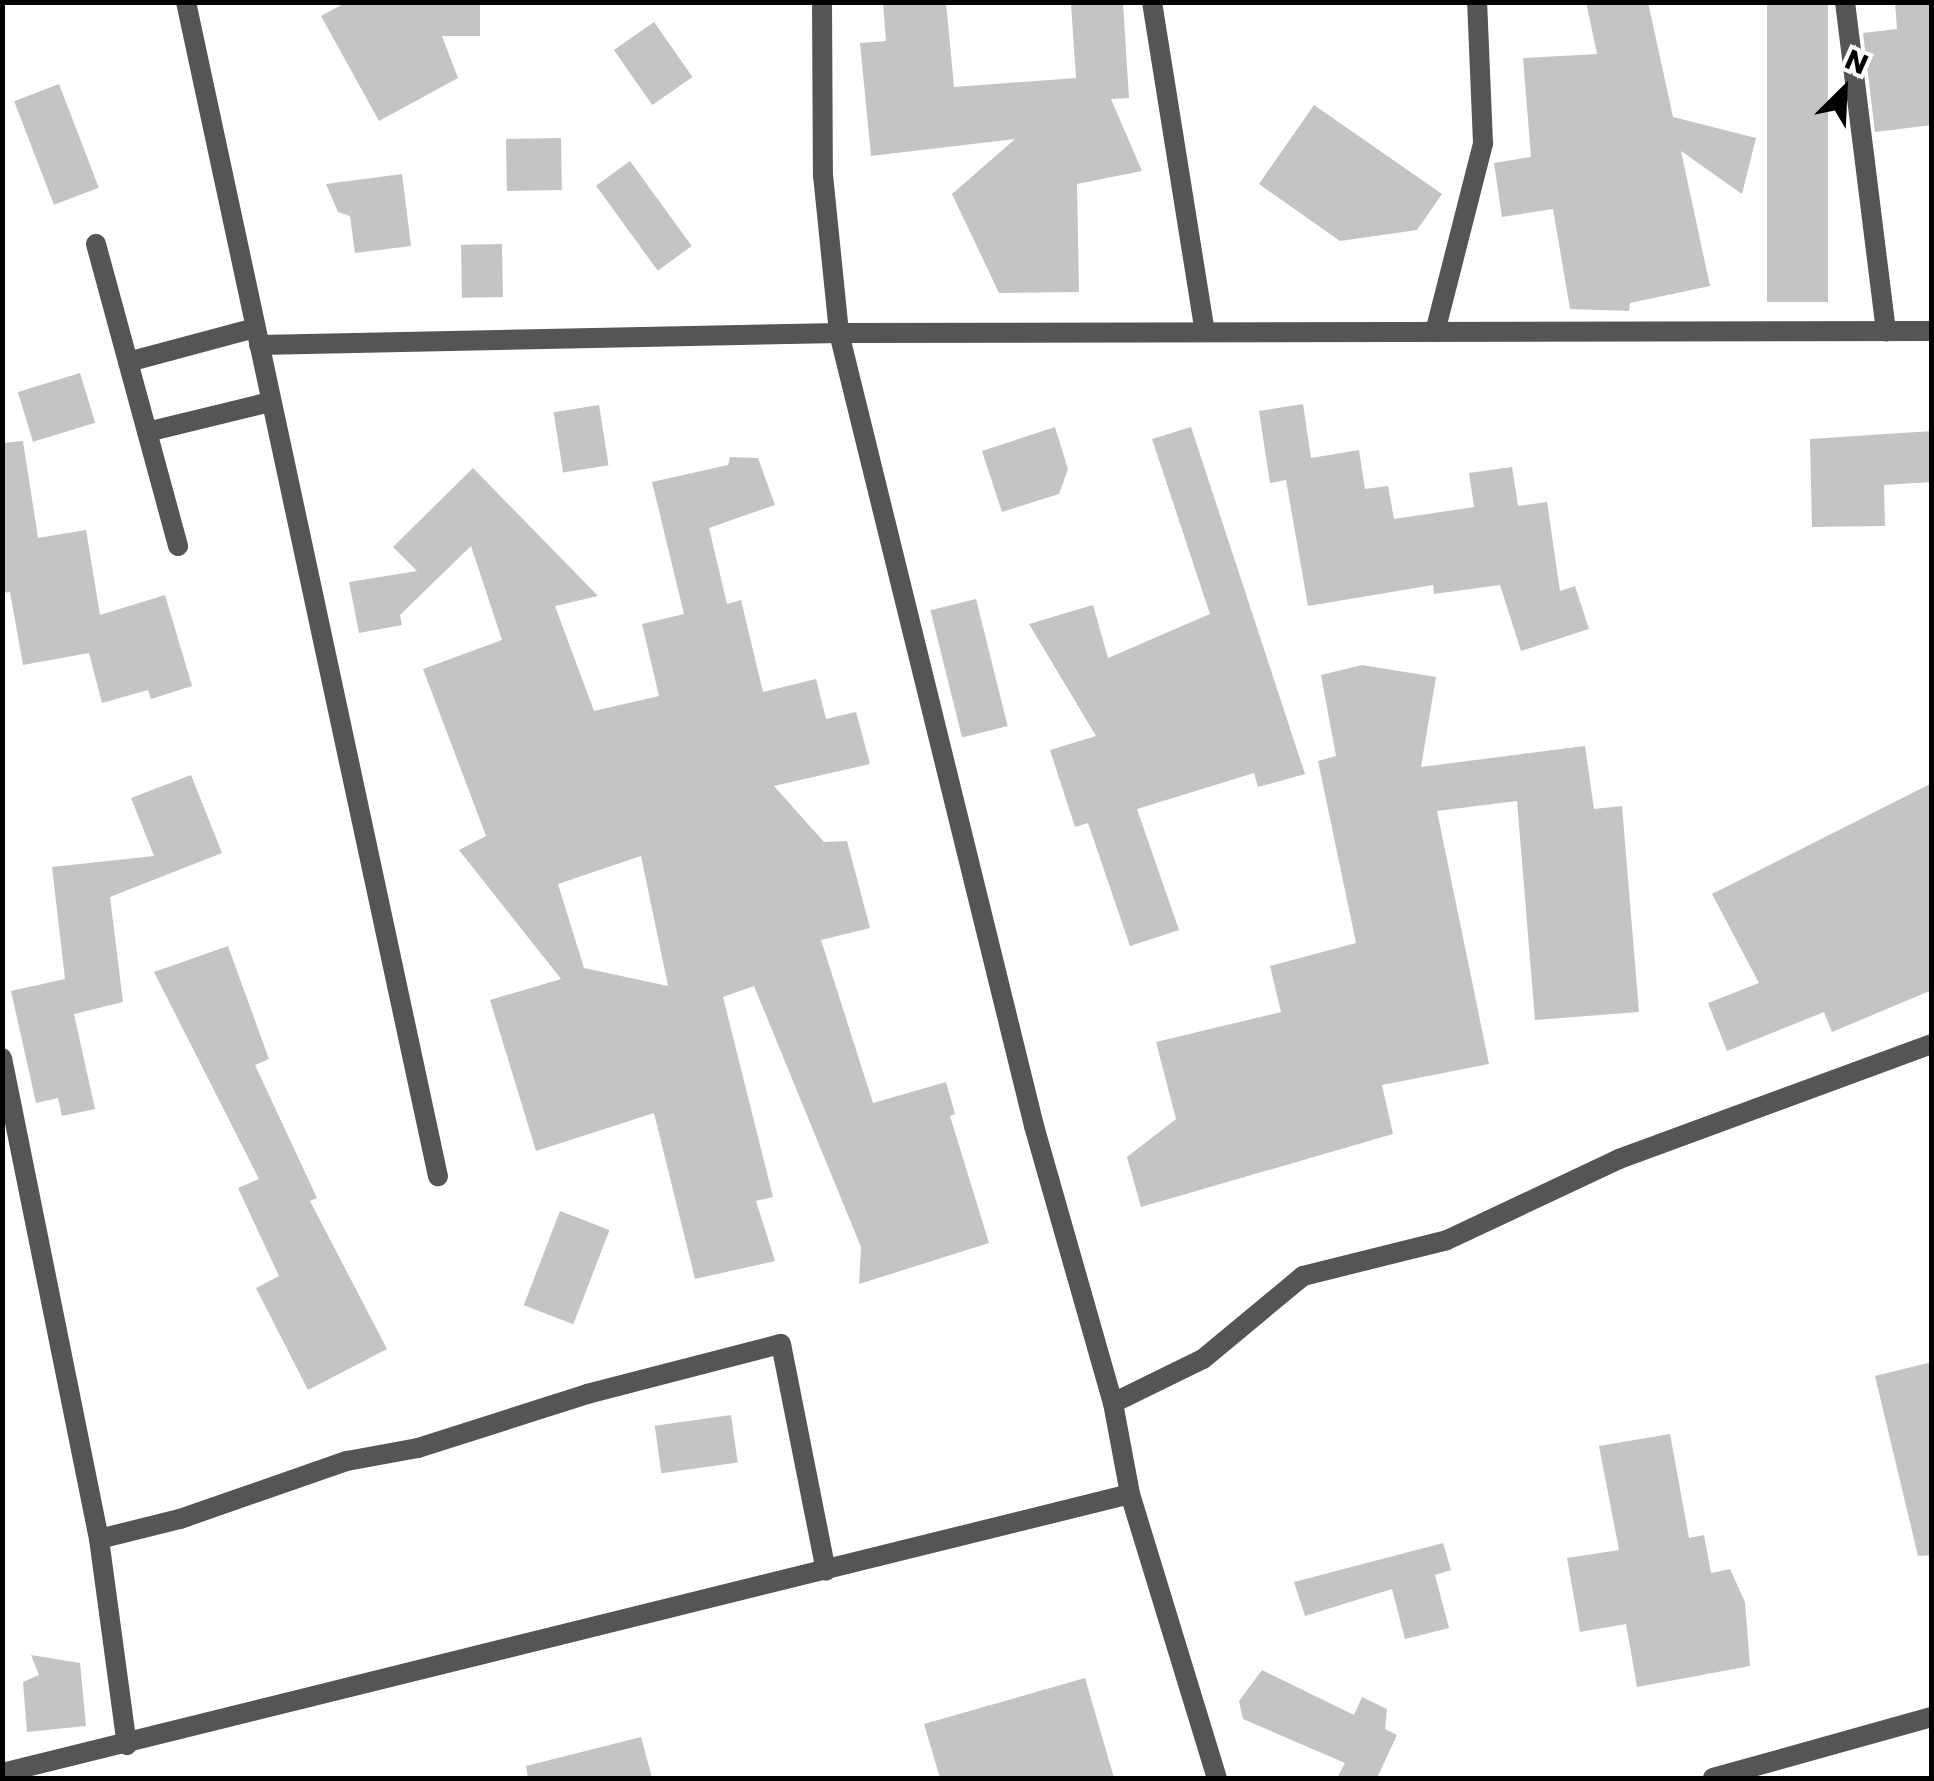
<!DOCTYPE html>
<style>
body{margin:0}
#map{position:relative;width:1934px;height:1781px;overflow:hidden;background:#fff;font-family:Poppins,sans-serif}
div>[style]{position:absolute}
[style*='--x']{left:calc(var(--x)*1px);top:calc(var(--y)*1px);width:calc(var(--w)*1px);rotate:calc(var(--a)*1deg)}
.building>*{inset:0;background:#c4c4c4;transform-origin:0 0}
.service>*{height:20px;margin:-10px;padding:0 10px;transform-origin:10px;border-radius:10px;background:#555}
.minor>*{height:20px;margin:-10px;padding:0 10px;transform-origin:10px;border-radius:10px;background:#555}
span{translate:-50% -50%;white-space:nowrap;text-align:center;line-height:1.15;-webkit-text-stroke:8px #fff;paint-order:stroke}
.frame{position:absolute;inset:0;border:5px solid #000;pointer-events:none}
.north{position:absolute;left:1794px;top:40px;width:100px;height:100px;-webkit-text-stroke:8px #fff;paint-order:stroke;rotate:24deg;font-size:28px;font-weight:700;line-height:40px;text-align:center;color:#000}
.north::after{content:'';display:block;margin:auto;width:35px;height:45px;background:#000;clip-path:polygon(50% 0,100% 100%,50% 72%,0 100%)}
</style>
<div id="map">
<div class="building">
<i style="clip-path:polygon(347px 2px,480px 2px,480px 36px,442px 36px,458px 78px,379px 121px,321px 16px)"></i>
<i style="clip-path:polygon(883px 2px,946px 2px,954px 87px,1076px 78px,1071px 4px,1123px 2px,1129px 98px,1111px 99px,1142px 171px,1077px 184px,1079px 292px,999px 293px,952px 194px,1015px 139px,871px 156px,860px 43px,886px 41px)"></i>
<i style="clip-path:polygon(1586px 2px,1648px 2px,1673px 117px,1756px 138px,1742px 194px,1681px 151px,1710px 286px,1630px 303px,1629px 311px,1570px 309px,1553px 209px,1502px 217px,1494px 163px,1531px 157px,1523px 58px,1597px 54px)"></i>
<i style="left:1767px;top:2px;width:61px;height:300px"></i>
<i style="clip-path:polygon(1895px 2px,1932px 2px,1932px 125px,1875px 132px,1863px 33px,1897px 29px)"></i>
<i style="left:654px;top:22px;width:67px;height:49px;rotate:55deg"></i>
<i style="left:59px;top:84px;width:111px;height:48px;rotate:69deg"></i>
<i style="clip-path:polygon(1314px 105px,1442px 194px,1417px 230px,1340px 241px,1259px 184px)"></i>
<i style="left:561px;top:138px;width:52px;height:55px;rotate:89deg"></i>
<i style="left:630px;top:161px;width:105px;height:42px;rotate:54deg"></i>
<i style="clip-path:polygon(402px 174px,411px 246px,355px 253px,350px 216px,338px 212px,326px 184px)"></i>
<i style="left:502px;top:244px;width:53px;height:41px;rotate:89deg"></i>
<i style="left:80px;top:373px;width:52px;height:65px;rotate:73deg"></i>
<i style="clip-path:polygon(1303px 404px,1311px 458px,1359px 450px,1365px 489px,1388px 486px,1394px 519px,1474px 507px,1469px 473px,1512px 467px,1518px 506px,1547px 502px,1560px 591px,1575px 586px,1589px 629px,1521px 651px,1500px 585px,1434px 594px,1433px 585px,1308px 606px,1286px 480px,1270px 483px,1259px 411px)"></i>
<i style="left:599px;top:405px;width:61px;height:46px;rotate:81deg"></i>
<i style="clip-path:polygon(1055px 427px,1068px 469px,1059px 494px,1002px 512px,982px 451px)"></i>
<i style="clip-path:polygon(1191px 427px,1305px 774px,1258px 787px,1254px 773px,1137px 809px,1179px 930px,1130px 946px,1088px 823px,1075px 827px,1050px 750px,1096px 736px,1029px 624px,1093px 605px,1108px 658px,1210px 614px,1152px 439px)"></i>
<i style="clip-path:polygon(1932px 431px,1932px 482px,1884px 485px,1885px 526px,1812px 527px,1810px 439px)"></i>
<i style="clip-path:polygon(23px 441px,38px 538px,86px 530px,100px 615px,165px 595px,192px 686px,151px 699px,148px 690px,102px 703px,89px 653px,23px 665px,10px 592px,2px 593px,2px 443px)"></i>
<i style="clip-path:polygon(evenodd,730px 457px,758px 458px,775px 505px,709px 528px,727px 604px,741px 600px,763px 692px,816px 679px,826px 719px,856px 712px,870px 764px,774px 786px,824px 842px,847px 841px,870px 928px,821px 940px,873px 1103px,946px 1082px,955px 1114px,950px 1116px,989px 1243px,859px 1284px,861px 1247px,754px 986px,723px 997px,773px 1197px,756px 1201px,775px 1261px,695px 1279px,654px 1113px,536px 1151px,490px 1000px,561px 979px,459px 850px,486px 836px,423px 669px,502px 640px,471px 546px,400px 615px,402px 625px,359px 633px,349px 582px,417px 571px,393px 547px,473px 468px,598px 596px,555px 606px,594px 711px,659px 696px,642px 624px,684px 614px,652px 482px,728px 465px,730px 457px,641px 856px,668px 986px,584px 968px,558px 884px,641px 856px)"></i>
<i style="left:976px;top:599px;width:131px;height:47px;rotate:76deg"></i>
<i style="clip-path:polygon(1362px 665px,1436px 677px,1421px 767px,1585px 746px,1594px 809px,1622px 806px,1639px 1012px,1535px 1020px,1517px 801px,1437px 811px,1489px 1064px,1382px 1085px,1393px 1134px,1141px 1207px,1127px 1157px,1176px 1119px,1156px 1042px,1281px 1012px,1270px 966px,1356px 943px,1318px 761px,1336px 756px,1321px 675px)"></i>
<i style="clip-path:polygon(191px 775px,222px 853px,110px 897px,123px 1002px,74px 1014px,95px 1109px,62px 1116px,58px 1098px,36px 1103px,11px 991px,65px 979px,52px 867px,154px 856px,131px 798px)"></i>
<i style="clip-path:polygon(1932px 783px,1932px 990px,1832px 1032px,1824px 1012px,1727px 1051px,1708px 1003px,1759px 983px,1712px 894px)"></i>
<i style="clip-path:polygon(228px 946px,269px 1059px,255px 1065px,317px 1198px,310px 1201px,387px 1349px,308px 1390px,256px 1288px,279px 1276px,238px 1188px,259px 1179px,154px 972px)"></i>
<i style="left:560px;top:1211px;width:53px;height:101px;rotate:21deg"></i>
<i style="clip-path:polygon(1932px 1362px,1932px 1555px,1918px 1556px,1875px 1376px)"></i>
<i style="left:731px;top:1415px;width:48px;height:77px;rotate:82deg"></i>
<i style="clip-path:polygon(1670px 1434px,1689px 1538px,1704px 1535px,1711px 1573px,1730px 1569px,1745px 1602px,1750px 1666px,1637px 1687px,1626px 1624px,1580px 1632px,1567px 1558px,1619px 1550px,1599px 1446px)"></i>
<i style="clip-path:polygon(1443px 1543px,1451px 1570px,1435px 1575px,1449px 1628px,1405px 1639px,1392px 1589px,1305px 1616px,1294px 1582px)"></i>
<i style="clip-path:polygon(31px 1655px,80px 1663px,86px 1726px,27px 1732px,23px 1682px,39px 1675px)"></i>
<i style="clip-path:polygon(1262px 1670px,1354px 1715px,1362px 1697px,1387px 1709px,1385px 1729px,1397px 1735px,1377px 1778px,1337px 1778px,1345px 1763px,1243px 1719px,1239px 1701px)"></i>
<i style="clip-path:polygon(1085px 1678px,1114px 1778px,940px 1778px,924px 1724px)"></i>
<i style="clip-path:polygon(641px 1737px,652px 1778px,528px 1778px,526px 1766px)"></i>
</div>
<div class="service">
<i style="--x:1152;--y:2;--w:334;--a:80.9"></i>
<i style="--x:96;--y:244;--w:313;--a:74.8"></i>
<i style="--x:1435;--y:332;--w:195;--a:-75.7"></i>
<i style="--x:1483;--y:143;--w:141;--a:-92.4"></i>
<i style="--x:128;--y:362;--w:131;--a:-15"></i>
<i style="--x:147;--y:432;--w:127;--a:-13.7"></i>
<i style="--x:2;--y:1058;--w:491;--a:78.6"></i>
<i style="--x:99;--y:1539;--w:208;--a:82.3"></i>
<i style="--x:99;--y:1539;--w:83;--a:-13.9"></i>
<i style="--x:180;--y:1519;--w:177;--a:-19.2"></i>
<i style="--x:347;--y:1461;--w:72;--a:-10.4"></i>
<i style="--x:418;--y:1448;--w:177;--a:-17.7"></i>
<i style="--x:587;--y:1394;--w:200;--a:-14.5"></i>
<i style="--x:781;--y:1344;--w:231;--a:78.8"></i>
<i style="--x:2;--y:1773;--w:1162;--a:-13.89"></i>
</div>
<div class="minor">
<i style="--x:186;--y:2;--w:1201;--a:77.89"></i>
<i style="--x:822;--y:2;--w:173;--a:89.7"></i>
<i style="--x:823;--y:175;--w:159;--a:84.2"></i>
<i style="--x:839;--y:333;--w:817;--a:76.18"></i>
<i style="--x:1034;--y:1126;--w:288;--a:74.1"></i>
<i style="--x:1113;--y:1403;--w:93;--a:79.4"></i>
<i style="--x:1130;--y:1494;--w:297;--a:73"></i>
<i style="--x:1845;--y:2;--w:332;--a:82.9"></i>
<i style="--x:259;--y:345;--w:580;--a:-1.19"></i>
<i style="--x:839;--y:333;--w:1093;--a:-0.1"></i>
<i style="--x:1113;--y:1403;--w:100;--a:-26.1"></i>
<i style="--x:1203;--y:1359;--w:130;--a:-39.7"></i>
<i style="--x:1303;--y:1276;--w:148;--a:-14"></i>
<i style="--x:1447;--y:1240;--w:190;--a:-25.2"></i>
<i style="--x:1619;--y:1159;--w:333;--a:-20.2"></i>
<i style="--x:1713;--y:1778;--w:227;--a:-15.6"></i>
</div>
<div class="frame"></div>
<div class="north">N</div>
</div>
